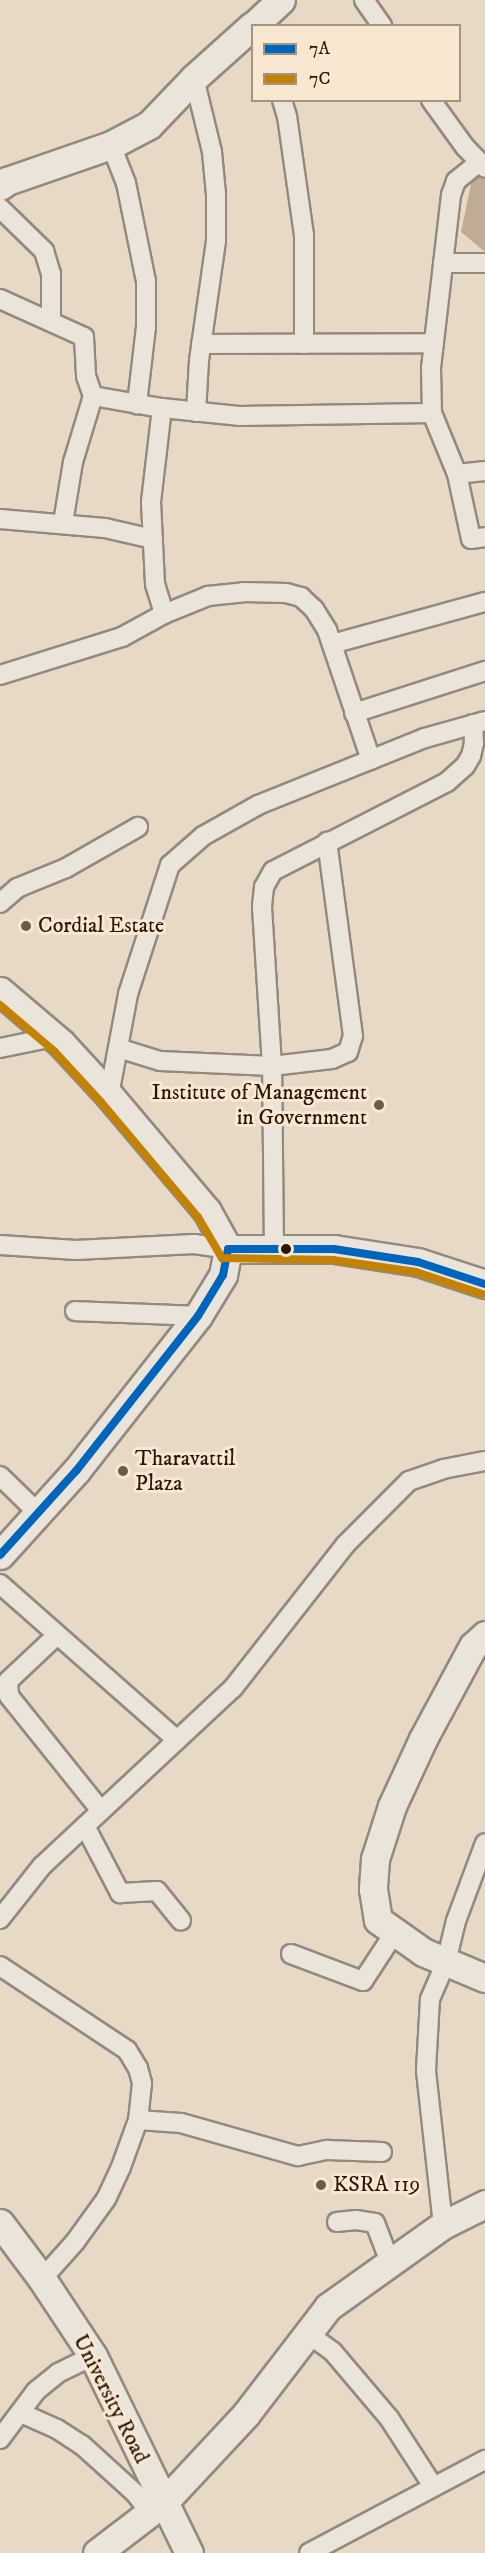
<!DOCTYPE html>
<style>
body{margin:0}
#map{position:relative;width:485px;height:2553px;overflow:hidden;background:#e7d9c6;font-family:"IM FELL DW Pica",serif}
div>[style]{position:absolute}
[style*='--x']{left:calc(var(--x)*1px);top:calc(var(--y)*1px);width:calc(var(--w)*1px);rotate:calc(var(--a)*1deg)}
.water>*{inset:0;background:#c0ac94}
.roads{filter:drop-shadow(2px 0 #938a7e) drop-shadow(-2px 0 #938a7e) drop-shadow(0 2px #938a7e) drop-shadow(0 -2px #938a7e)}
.street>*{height:18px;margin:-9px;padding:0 9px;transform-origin:9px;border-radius:9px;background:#eae4da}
.secondary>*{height:27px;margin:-13.5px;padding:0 13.5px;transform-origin:13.5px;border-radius:13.5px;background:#eae4da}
.bus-1>*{height:8px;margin:-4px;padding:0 4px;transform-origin:4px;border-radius:4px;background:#0065bd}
.bus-2>*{height:8px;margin:-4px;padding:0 4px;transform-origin:4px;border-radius:4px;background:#c38203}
.dots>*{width:16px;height:16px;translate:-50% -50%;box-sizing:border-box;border:3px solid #f8e8d1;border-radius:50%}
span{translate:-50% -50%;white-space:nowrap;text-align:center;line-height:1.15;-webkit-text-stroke:6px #f8e8d1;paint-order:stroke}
.poi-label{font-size:22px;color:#28170c}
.left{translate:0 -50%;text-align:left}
.right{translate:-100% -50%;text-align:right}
.street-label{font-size:22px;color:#28170c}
.legend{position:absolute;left:251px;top:24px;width:210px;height:78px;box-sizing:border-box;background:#f8e8d1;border:2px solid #a59482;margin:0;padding:8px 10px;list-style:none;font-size:18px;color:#28170c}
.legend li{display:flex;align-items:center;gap:12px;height:30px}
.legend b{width:30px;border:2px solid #a59482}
</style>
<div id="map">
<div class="water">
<i style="clip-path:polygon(477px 171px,485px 176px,485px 252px,461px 232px,471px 184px)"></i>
</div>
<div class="roads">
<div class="street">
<i style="--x:364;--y:0;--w:32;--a:55"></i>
<i style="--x:194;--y:78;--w:76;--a:76.3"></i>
<i style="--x:212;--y:152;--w:42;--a:84.6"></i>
<i style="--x:216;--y:194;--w:47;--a:90"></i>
<i style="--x:216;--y:241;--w:121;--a:98.1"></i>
<i style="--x:199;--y:361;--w:51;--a:93.4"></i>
<i style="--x:282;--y:100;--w:17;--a:73"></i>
<i style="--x:287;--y:116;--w:120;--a:81.9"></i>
<i style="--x:304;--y:235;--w:109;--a:90"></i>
<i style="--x:431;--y:100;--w:58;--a:54.1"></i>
<i style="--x:465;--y:147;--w:29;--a:46"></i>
<i style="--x:111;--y:145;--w:41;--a:68.5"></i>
<i style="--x:126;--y:183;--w:100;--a:78.5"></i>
<i style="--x:146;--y:281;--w:46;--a:90"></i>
<i style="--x:146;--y:327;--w:78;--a:96.7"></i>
<i style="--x:0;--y:208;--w:62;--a:44.3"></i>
<i style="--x:44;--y:251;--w:24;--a:73"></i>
<i style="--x:51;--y:274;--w:47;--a:90"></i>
<i style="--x:443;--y:263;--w:42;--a:0"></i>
<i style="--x:0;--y:299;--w:92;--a:24.3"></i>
<i style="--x:84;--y:337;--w:39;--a:87"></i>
<i style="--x:86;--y:376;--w:21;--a:71"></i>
<i style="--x:93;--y:396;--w:70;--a:9.9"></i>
<i style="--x:162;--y:408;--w:77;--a:5.9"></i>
<i style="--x:239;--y:416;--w:193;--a:-0.9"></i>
<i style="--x:432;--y:413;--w:66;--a:67.7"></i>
<i style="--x:457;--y:474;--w:66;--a:77.8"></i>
<i style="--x:471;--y:539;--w:14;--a:-8"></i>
<i style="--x:201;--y:344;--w:233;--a:-0.2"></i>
<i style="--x:162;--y:408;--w:95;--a:96.7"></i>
<i style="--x:151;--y:502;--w:82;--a:87.2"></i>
<i style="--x:155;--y:584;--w:31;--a:73"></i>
<i style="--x:432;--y:413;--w:45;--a:-91.3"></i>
<i style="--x:431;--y:368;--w:174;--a:-83.4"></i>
<i style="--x:451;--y:195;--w:15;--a:-70"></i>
<i style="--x:456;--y:181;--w:28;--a:-39"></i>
<i style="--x:457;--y:474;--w:28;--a:-6"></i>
<i style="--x:0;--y:519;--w:105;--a:4.9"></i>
<i style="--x:105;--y:528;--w:49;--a:12.9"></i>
<i style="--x:63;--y:523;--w:62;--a:-80.7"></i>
<i style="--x:73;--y:462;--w:69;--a:-73.1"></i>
<i style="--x:332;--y:644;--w:159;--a:-15.4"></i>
<i style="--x:0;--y:675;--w:128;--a:-17.3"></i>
<i style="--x:122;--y:637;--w:48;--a:-28.7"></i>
<i style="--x:164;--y:614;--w:48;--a:-22.2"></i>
<i style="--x:208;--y:596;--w:36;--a:-6"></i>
<i style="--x:244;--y:592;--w:42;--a:1.4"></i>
<i style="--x:286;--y:593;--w:16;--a:15"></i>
<i style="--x:301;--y:597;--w:18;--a:43"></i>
<i style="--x:314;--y:609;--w:25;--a:58"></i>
<i style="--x:327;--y:630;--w:137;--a:71.3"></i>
<i style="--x:354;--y:713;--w:138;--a:-17.8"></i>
<i style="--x:0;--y:903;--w:23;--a:-41"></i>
<i style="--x:17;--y:888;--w:53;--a:-22.2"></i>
<i style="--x:66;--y:868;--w:83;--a:-29.7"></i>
<i style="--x:0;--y:1048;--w:55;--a:-11.5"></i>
<i style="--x:118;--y:1048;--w:44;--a:17.2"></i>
<i style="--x:160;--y:1061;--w:112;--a:2.6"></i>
<i style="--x:272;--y:1066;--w:60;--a:-6.7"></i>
<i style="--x:332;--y:1059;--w:17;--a:-24"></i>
<i style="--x:348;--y:1052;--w:17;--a:-73"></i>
<i style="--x:353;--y:1036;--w:196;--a:-97.6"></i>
<i style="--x:109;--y:1095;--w:103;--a:-79.3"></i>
<i style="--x:128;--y:994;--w:136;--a:-72"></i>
<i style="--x:170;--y:865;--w:44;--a:-41.3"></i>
<i style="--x:203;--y:836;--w:63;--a:-29.4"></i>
<i style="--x:258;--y:805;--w:180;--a:-21.9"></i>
<i style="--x:425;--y:738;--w:62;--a:-15.8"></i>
<i style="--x:0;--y:1245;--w:76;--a:3.8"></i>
<i style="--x:76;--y:1250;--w:118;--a:-2.9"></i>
<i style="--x:194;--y:1244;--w:34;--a:8"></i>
<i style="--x:274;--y:1249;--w:183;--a:-90.6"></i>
<i style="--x:272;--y:1066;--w:160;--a:-93.6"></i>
<i style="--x:262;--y:906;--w:19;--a:-84"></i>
<i style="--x:264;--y:887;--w:18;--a:-61"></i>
<i style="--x:273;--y:871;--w:195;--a:-27.1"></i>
<i style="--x:447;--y:782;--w:24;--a:-42"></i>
<i style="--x:465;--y:766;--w:12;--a:-59"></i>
<i style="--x:471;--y:756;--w:13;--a:-77"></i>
<i style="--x:474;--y:743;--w:19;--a:-93"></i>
<i style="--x:75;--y:1311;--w:123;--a:2.3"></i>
<i style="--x:0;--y:1476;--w:53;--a:44.2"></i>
<i style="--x:0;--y:1584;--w:236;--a:41.4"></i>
<i style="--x:57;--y:1635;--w:67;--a:136.8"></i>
<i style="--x:8;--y:1681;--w:15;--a:86"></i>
<i style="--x:9;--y:1696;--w:147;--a:51.3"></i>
<i style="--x:85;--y:1826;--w:76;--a:62.4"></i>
<i style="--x:120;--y:1893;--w:37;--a:-3"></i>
<i style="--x:157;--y:1891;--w:38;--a:51"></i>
<i style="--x:0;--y:1919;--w:68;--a:-51.6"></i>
<i style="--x:42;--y:1866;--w:261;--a:-43"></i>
<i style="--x:233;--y:1688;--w:182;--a:-51.9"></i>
<i style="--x:345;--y:1545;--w:91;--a:-45"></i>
<i style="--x:409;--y:1481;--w:36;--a:-19"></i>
<i style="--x:443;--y:1469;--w:43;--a:-10.8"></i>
<i style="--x:291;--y:1954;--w:77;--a:20.6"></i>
<i style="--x:363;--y:1981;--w:59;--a:-56.9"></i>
<i style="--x:0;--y:1966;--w:152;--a:33.5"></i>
<i style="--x:127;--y:2050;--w:21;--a:59"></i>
<i style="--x:138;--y:2068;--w:16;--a:75"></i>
<i style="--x:142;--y:2083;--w:37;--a:96"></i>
<i style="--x:138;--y:2120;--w:50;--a:109.9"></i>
<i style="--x:121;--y:2167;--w:35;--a:115"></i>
<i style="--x:106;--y:2199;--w:53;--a:125.8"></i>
<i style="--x:75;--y:2242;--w:50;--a:131.7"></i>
<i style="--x:138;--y:2120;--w:43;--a:4"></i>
<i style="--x:181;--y:2123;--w:122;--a:15.8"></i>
<i style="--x:298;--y:2156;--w:30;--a:-12"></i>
<i style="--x:327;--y:2150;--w:55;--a:2.1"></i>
<i style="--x:337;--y:2222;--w:19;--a:-6"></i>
<i style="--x:356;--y:2220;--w:19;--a:9"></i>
<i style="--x:375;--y:2223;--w:42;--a:69"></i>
<i style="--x:443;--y:2225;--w:156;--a:-96.3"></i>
<i style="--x:426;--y:2070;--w:71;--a:-86.8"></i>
<i style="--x:430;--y:1999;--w:40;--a:-66.6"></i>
<i style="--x:446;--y:1962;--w:42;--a:-76.3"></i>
<i style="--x:456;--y:1921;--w:83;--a:-69.6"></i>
<i style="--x:307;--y:2333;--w:32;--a:36"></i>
<i style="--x:333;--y:2352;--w:87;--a:49.7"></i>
<i style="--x:389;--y:2418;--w:81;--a:57.1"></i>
<i style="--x:21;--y:2413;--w:39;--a:24"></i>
<i style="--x:57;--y:2429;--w:30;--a:33"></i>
<i style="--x:82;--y:2445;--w:72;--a:42.2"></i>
<i style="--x:135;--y:2493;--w:24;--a:52"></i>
<i style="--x:0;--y:2439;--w:60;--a:-53.1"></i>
<i style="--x:36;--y:2391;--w:28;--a:-39"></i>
<i style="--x:58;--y:2373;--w:39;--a:-26"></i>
<i style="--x:309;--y:2553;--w:199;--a:-27.9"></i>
</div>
<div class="secondary">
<i style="--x:253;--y:26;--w:38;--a:-43"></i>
<i style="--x:0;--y:186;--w:9;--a:-36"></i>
<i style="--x:7;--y:181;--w:110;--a:-19.1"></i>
<i style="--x:111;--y:145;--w:43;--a:-27.8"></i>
<i style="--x:149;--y:125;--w:65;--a:-46.2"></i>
<i style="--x:194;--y:78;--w:78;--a:-41.9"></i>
<i style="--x:0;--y:991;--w:80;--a:40.4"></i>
<i style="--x:61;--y:1043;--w:71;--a:47.3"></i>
<i style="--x:109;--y:1095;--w:152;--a:49.8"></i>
<i style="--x:207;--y:1211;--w:43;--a:61.1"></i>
<i style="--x:228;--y:1249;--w:106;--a:0"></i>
<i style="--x:334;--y:1249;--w:85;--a:8.8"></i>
<i style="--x:418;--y:1262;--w:71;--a:18.2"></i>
<i style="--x:0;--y:1555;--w:113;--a:-47.9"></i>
<i style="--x:76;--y:1471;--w:197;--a:-51.8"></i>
<i style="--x:198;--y:1316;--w:48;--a:-58.6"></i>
<i style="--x:223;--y:1275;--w:26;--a:-79"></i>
<i style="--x:485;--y:1635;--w:16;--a:137"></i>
<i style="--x:473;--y:1646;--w:106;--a:118.3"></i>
<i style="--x:423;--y:1739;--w:74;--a:114.8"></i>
<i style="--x:392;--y:1806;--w:56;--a:107.8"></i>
<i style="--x:375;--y:1859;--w:30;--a:94"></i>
<i style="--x:373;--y:1889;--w:31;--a:81"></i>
<i style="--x:378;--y:1920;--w:55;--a:35.4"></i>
<i style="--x:423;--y:1952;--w:67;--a:22.8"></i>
<i style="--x:0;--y:2223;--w:70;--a:53.1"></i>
<i style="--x:42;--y:2279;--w:92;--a:56.5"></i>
<i style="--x:93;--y:2356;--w:219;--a:64"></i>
<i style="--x:97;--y:2553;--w:86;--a:-37.4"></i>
<i style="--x:165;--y:2501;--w:119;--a:-47"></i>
<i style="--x:246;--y:2414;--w:135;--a:-52.5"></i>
<i style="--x:328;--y:2307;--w:141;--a:-35.5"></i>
<i style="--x:443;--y:2225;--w:47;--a:-26.6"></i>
</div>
</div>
<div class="bus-1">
<i style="--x:0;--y:1555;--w:113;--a:-47.9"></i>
<i style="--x:76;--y:1471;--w:197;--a:-51.8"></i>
<i style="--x:198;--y:1316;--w:48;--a:-58.6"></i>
<i style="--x:223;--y:1275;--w:26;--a:-79"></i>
<i style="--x:228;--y:1249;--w:106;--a:0"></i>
<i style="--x:334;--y:1249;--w:85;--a:8.8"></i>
<i style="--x:418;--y:1262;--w:71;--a:18.2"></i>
</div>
<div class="bus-2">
<i style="--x:0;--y:1005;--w:71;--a:40.4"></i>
<i style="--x:54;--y:1051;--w:69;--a:47.3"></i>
<i style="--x:101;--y:1102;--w:150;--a:49.9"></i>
<i style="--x:198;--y:1217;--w:48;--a:59.7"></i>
<i style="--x:222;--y:1258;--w:111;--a:1"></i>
<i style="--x:333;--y:1260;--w:84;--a:8.2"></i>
<i style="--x:416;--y:1272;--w:70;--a:18.4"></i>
</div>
<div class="dots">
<i style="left:26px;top:926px;background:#6b5b4d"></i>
<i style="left:379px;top:1105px;background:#6b5b4d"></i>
<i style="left:286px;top:1249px;background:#28170c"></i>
<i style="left:123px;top:1471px;background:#6b5b4d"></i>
<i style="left:321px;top:2185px;background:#6b5b4d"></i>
</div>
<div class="poi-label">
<span class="left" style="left:38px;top:926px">Cordial Estate</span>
<span class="right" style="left:367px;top:1105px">Institute of Management<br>in Government</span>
<span class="left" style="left:135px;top:1471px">Tharavattil<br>Plaza</span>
<span class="left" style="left:333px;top:2185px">KSRA 119</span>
</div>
<div class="street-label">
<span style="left:111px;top:2399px;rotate:63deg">University Road</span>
</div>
<ul class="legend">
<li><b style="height:8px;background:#0065bd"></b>7A</li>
<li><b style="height:8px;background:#c38203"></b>7C</li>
</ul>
</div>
